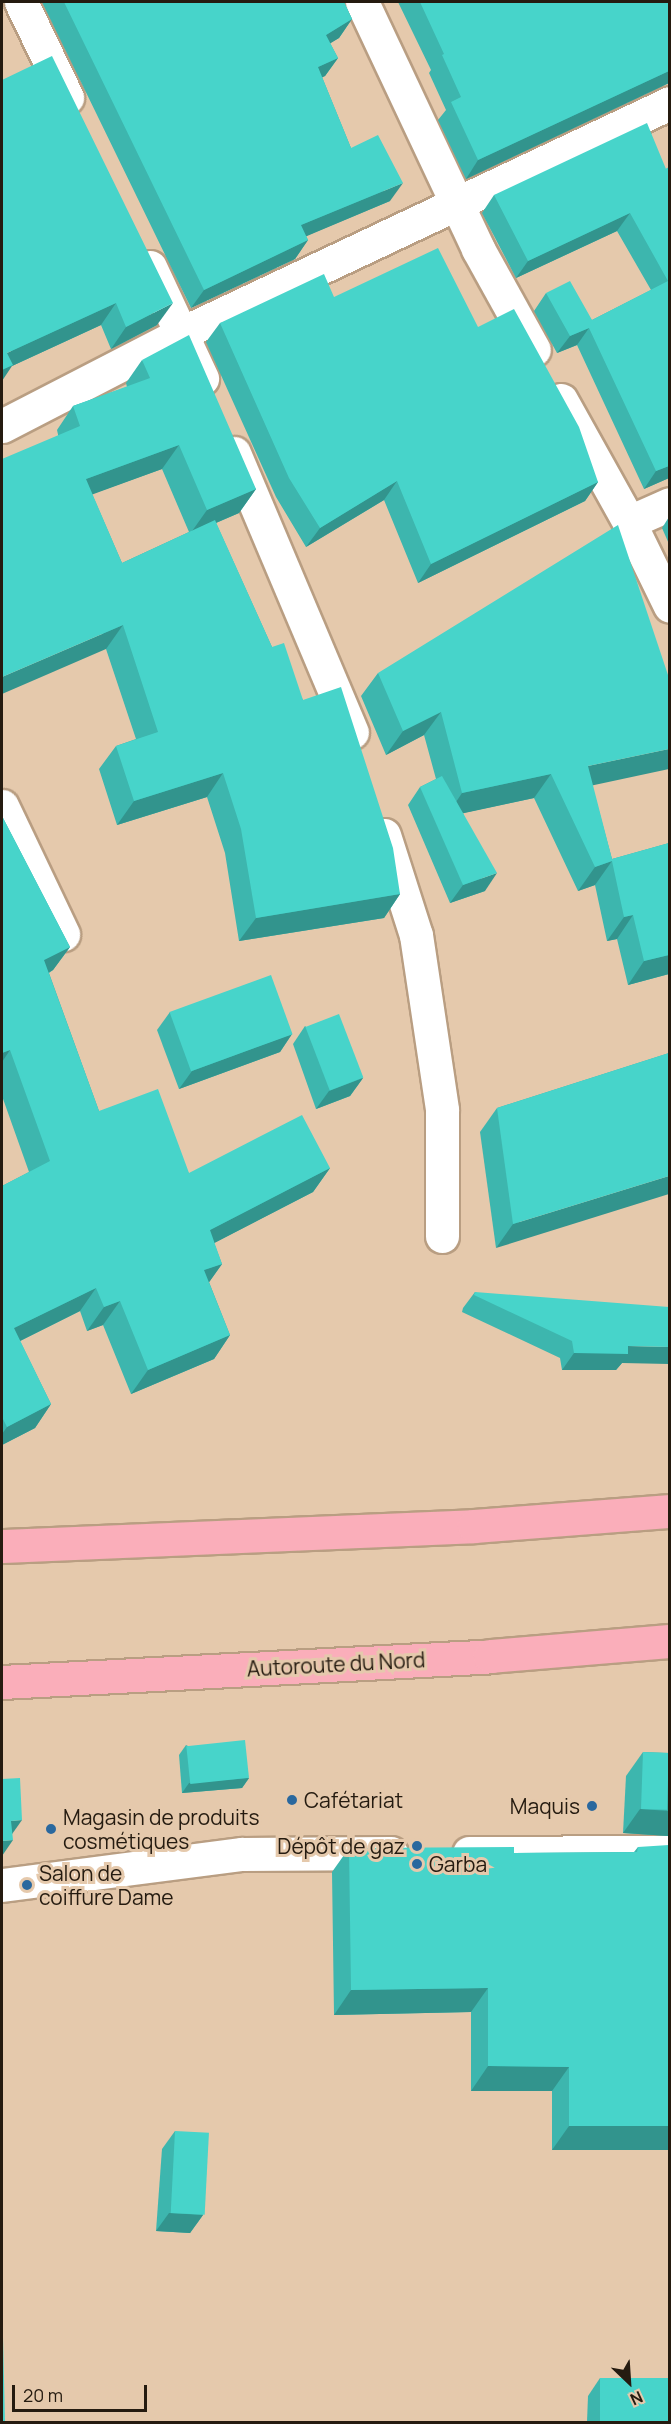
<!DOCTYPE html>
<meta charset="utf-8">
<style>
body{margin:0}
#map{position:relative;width:671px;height:2424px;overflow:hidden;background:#e5c9ac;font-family:Manrope,sans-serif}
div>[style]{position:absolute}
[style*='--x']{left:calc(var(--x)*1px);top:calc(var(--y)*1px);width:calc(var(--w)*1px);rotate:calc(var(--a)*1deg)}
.roads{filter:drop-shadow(2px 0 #b99e82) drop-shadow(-2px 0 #b99e82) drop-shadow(0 2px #b99e82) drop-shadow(0 -2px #b99e82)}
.minor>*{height:33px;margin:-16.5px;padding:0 16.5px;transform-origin:16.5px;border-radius:16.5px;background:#fff}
.highway>*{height:33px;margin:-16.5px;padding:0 16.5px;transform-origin:16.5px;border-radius:16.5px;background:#faaeba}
.wall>*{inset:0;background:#3db6ae}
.shaded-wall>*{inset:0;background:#32948d}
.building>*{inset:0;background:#47d4ca;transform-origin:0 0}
.dots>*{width:16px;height:16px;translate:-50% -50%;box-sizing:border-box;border:3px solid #e5c9ac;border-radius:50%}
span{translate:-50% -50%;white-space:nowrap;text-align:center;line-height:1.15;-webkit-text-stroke:6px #e5c9ac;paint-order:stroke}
.street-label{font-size:21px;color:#251b10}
.poi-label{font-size:21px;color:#251b10}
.left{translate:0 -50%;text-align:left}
.right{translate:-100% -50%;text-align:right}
.frame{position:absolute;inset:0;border:3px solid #251b10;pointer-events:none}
.north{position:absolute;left:599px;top:2352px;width:60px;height:60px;-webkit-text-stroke:4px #e5c9ac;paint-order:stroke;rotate:155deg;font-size:16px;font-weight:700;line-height:24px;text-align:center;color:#251b10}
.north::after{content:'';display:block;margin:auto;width:21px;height:27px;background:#251b10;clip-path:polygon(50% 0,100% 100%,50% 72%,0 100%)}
.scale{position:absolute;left:12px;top:2385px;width:135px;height:27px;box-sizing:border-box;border:3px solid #251b10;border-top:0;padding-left:8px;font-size:18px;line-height:21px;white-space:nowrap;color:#251b10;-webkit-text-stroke:4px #e5c9ac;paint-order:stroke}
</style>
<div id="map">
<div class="roads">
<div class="minor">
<i style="--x:21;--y:2;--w:106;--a:64.2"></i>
<i style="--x:362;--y:2;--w:273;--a:64.8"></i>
<i style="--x:478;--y:249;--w:115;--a:61"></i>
<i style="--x:150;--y:267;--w:123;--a:64.9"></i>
<i style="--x:561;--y:400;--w:140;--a:60.9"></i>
<i style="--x:629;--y:522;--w:93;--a:64"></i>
<i style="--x:2;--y:426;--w:203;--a:-27.3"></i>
<i style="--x:182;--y:333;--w:539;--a:-25.24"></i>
<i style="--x:234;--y:453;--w:303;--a:67.1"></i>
<i style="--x:629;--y:522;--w:45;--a:-23.7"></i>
<i style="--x:2;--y:806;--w:142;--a:64.5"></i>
<i style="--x:384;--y:835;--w:105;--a:72.3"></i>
<i style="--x:416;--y:935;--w:177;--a:81.5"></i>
<i style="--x:442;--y:1110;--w:126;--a:90"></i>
<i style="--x:469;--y:1853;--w:201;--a:-0.3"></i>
<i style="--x:2;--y:1885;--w:242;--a:-7.4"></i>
<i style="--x:242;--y:1854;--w:149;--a:-0.4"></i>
</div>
<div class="highway">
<i style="--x:2;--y:1546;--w:472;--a:-2.4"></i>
<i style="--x:474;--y:1526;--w:197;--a:-4.4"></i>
<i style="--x:2;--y:1682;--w:489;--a:-3"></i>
<i style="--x:490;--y:1656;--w:181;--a:-4.8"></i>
</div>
</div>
<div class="wall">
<i style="clip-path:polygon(42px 2px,344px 2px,352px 19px,339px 38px,330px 43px,338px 58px,325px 76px,322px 77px,351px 148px,390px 201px,306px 236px,308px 240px,295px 259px,191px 308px)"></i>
<i style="clip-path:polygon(398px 2px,669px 2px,669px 83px,466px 179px,438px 120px,446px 110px,429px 73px,431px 70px)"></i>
<i style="clip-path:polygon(2px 80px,157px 325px,111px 349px,101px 325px,12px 366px)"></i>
<i style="clip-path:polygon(669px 167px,669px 478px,644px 489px,577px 345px,557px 353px,534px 311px,546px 293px,592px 320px,651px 290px,617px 231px,516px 278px,482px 213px,494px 195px,666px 169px)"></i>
<i style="clip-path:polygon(334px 297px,478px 327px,598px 482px,585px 501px,418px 583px,384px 500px,306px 547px,276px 497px,206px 342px,220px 323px)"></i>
<i style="clip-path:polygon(evenodd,142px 360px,256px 489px,239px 513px,216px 523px,272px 647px,303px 700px,400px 894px,384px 918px,239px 941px,225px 853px,207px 797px,117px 825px,99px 769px,116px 746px,136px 739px,106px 649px,57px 430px,73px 406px,127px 387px,126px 383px,142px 360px,162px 469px,189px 532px,122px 563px,92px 494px,162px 469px)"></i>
<i style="clip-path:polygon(669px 517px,669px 544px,662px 528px)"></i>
<i style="clip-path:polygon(378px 673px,592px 785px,612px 859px,669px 843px,669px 974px,628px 985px,617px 939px,607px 941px,595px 885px,578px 891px,534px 798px,463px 813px,485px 891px,450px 903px,408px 805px,420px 787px,436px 779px,424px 735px,386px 755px,361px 696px)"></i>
<i style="clip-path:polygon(2px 816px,70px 947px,53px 970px,49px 973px,99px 1111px,189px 1173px,330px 1168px,313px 1192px,214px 1243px,222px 1264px,209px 1282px,230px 1335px,214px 1359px,131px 1394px,103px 1325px,87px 1331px,80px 1311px,20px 1341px,51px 1404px,35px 1428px,2px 1445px,2px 1186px,29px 1172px,2px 1096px)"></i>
<i style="clip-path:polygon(170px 1012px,292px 1034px,280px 1052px,179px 1089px,157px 1030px)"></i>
<i style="clip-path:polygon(305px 1026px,363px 1078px,350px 1096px,316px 1109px,293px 1044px)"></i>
<i style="clip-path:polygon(669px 1053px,496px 1248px,480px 1132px,497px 1108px)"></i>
<i style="clip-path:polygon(475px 1292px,622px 1363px,616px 1370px,562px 1370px,560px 1358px,462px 1312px,463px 1308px)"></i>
<i style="clip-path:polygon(186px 1745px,249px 1778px,242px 1788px,182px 1793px,179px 1755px)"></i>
<i style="clip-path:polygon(643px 1752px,669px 1753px,669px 1836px,623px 1833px,626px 1776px)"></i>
<i style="clip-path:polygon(638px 1847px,669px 2150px,552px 2150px,552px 2091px,471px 2091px,471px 2012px,334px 2015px,332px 1872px,349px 1848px,514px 1853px,634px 1852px)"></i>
<i style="clip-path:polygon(175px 2131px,203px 2215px,190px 2233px,156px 2231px,162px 2149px)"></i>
<i style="clip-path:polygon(600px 2378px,669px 2422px,587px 2422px,588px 2396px)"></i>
</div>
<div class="shaded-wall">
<i style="clip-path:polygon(352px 19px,339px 38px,313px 54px,326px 35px)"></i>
<i style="clip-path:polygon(338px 58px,325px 76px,305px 86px,318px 67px)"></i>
<i style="clip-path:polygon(669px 71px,669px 83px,466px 179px,478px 160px)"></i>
<i style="clip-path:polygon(403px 183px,390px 201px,288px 244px,301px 225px)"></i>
<i style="clip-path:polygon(630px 213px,617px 231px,516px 278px,528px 261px)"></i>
<i style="clip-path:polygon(308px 240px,295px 259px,191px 308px,204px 290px)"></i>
<i style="clip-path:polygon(116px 303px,101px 325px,12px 366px,2px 381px,2px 361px,7px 353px)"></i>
<i style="clip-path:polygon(173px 303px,157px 325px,111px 349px,126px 327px)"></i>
<i style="clip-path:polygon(589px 328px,577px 345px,557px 353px,570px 336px)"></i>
<i style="clip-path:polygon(179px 445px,162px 469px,69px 503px,86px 479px)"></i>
<i style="clip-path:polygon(669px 466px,669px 478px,644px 489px,656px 471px)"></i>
<i style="clip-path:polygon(397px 481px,384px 500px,306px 547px,320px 528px)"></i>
<i style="clip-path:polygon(598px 482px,585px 501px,418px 583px,431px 564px)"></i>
<i style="clip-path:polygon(256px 489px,239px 513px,190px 534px,207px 510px)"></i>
<i style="clip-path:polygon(123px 625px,106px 649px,2px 694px,2px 677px)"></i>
<i style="clip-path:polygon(441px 712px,424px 735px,386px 755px,403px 731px)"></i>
<i style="clip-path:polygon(669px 749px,669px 769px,571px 790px,588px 766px)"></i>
<i style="clip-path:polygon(223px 773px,207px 797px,117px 825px,134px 801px)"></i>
<i style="clip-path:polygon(551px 774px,534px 798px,446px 817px,462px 793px)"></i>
<i style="clip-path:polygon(612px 861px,595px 885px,578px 891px,595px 867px)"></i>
<i style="clip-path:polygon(497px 873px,485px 891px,450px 903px,463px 885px)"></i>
<i style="clip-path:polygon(400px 894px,384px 918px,239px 941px,256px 918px)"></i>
<i style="clip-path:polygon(633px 915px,617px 939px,607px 941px,624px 917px)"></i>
<i style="clip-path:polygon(70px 947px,53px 970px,28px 984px,44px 960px)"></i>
<i style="clip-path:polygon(669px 955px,669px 974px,628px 985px,644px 961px)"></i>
<i style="clip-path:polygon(292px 1034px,280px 1052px,179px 1089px,192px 1071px)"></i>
<i style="clip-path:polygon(10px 1050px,2px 1062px,2px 1053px)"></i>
<i style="clip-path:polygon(363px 1078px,350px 1096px,316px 1109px,329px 1091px)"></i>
<i style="clip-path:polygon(330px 1168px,313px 1192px,193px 1254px,210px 1230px)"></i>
<i style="clip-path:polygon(669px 1176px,669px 1194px,496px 1248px,513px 1224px)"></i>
<i style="clip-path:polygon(222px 1264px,205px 1288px,204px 1270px)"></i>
<i style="clip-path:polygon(96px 1288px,80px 1311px,2px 1350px,14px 1328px)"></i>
<i style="clip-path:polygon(120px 1301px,103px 1325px,87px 1331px,104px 1307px)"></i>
<i style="clip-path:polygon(230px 1335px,214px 1359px,131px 1394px,148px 1370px)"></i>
<i style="clip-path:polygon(628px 1346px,669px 1347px,669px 1364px,622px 1363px,616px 1370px,562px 1370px,574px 1353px)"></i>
<i style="clip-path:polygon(51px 1404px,35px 1428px,2px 1445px,2px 1434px,7px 1427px)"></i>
<i style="clip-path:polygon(249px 1778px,242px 1788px,182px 1793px,189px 1783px)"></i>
<i style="clip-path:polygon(640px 1809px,669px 1811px,669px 1836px,623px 1833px)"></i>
<i style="clip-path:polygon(22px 1820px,10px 1837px,11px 1821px)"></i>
<i style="clip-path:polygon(13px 1840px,2px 1856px,2px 1841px)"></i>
<i style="clip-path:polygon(488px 1988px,471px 2012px,334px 2015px,351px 1990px)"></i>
<i style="clip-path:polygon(488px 2066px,569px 2067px,552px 2091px,471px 2091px)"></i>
<i style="clip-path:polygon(569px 2126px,669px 2126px,669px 2150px,552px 2150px)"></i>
<i style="clip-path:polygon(169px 2213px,203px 2215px,190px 2233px,156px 2231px)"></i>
</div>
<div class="building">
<i style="clip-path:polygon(64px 2px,344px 2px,352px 19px,326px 35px,338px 58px,318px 67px,351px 148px,378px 135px,403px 183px,301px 225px,308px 240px,204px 290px)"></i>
<i style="clip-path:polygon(420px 2px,669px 2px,669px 71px,478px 160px,451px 102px,461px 97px,442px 55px,444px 54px)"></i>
<i style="clip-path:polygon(52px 56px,173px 303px,126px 327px,116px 303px,7px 353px,13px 365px,2px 370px,2px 80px)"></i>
<i style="clip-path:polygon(647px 123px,666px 169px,669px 167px,669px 466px,656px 471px,589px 328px,570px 336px,546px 293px,570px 281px,592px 320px,668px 281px,630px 213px,528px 261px,494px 195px)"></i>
<i style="clip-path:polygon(438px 248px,478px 327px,514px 309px,579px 427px,598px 482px,431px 564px,397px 481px,320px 528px,289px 478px,220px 323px,324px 274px,334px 297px)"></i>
<i style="clip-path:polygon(189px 335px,256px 489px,207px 510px,179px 445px,86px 479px,122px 563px,215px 520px,272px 647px,284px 643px,303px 700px,341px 687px,393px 848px,400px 894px,256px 918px,241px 829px,223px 773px,134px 801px,116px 746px,158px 732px,123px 625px,2px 677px,2px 459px,80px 426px,73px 406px,150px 378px,142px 360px)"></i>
<i style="clip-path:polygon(618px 525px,669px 678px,669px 749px,588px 766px,612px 859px,669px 843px,669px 955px,644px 961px,633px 915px,624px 917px,612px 861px,595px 867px,551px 774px,462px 793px,441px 712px,403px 731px,378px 673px)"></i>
<i style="clip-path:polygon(442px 776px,497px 873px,463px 885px,420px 787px)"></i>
<i style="clip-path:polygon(2px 816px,70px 947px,44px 960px,99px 1111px,158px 1089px,189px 1173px,302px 1115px,330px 1168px,210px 1230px,222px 1264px,204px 1270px,230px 1335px,148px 1370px,120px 1301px,104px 1307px,96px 1288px,14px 1328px,51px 1404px,7px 1427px,2px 1417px,2px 1186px,50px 1161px,10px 1050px,2px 1053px)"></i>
<i style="left:271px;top:975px;width:63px;height:108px;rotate:70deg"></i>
<i style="left:339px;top:1014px;width:68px;height:36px;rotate:69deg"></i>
<i style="clip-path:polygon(669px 1053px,669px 1176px,513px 1224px,497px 1108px)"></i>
<i style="clip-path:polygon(475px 1292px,669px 1307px,669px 1347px,628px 1346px,628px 1354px,574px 1353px,572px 1341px,474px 1295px)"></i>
<i style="left:245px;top:1740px;width:38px;height:59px;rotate:84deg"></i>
<i style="left:643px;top:1752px;width:26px;height:57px;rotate:2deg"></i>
<i style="clip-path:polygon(20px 1778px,22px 1820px,11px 1821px,13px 1840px,2px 1841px,2px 1779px)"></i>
<i style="clip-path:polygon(669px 1845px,669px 2126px,569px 2126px,569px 2067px,488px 2066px,488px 1988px,351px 1990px,349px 1848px,514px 1847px,514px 1853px,637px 1852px,638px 1847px)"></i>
<i style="left:175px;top:2131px;width:34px;height:82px;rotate:3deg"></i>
<i style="clip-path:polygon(2px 2295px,5px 2422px,2px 2422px)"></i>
<i style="left:600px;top:2378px;width:69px;height:44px"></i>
</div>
<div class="dots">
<i style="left:292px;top:1800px;background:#2a689e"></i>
<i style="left:592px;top:1806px;background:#2a689e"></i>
<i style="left:51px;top:1829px;background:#2a689e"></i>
<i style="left:417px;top:1846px;background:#2a689e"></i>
<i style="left:417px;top:1864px;background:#2a689e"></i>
<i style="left:27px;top:1885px;background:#2a689e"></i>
</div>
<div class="street-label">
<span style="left:336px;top:1664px;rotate:-3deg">Autoroute du Nord</span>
</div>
<div class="poi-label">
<span class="left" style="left:304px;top:1800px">Cafétariat</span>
<span class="right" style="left:580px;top:1806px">Maquis</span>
<span class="left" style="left:63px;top:1829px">Magasin de produits<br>cosmétiques</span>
<span class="right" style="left:405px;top:1846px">Dépôt de gaz</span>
<span class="left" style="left:429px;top:1864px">Garba</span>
<span class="left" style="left:39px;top:1885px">Salon de<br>coiffure Dame</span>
</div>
<div class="frame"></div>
<div class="north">N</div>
<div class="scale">20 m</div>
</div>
